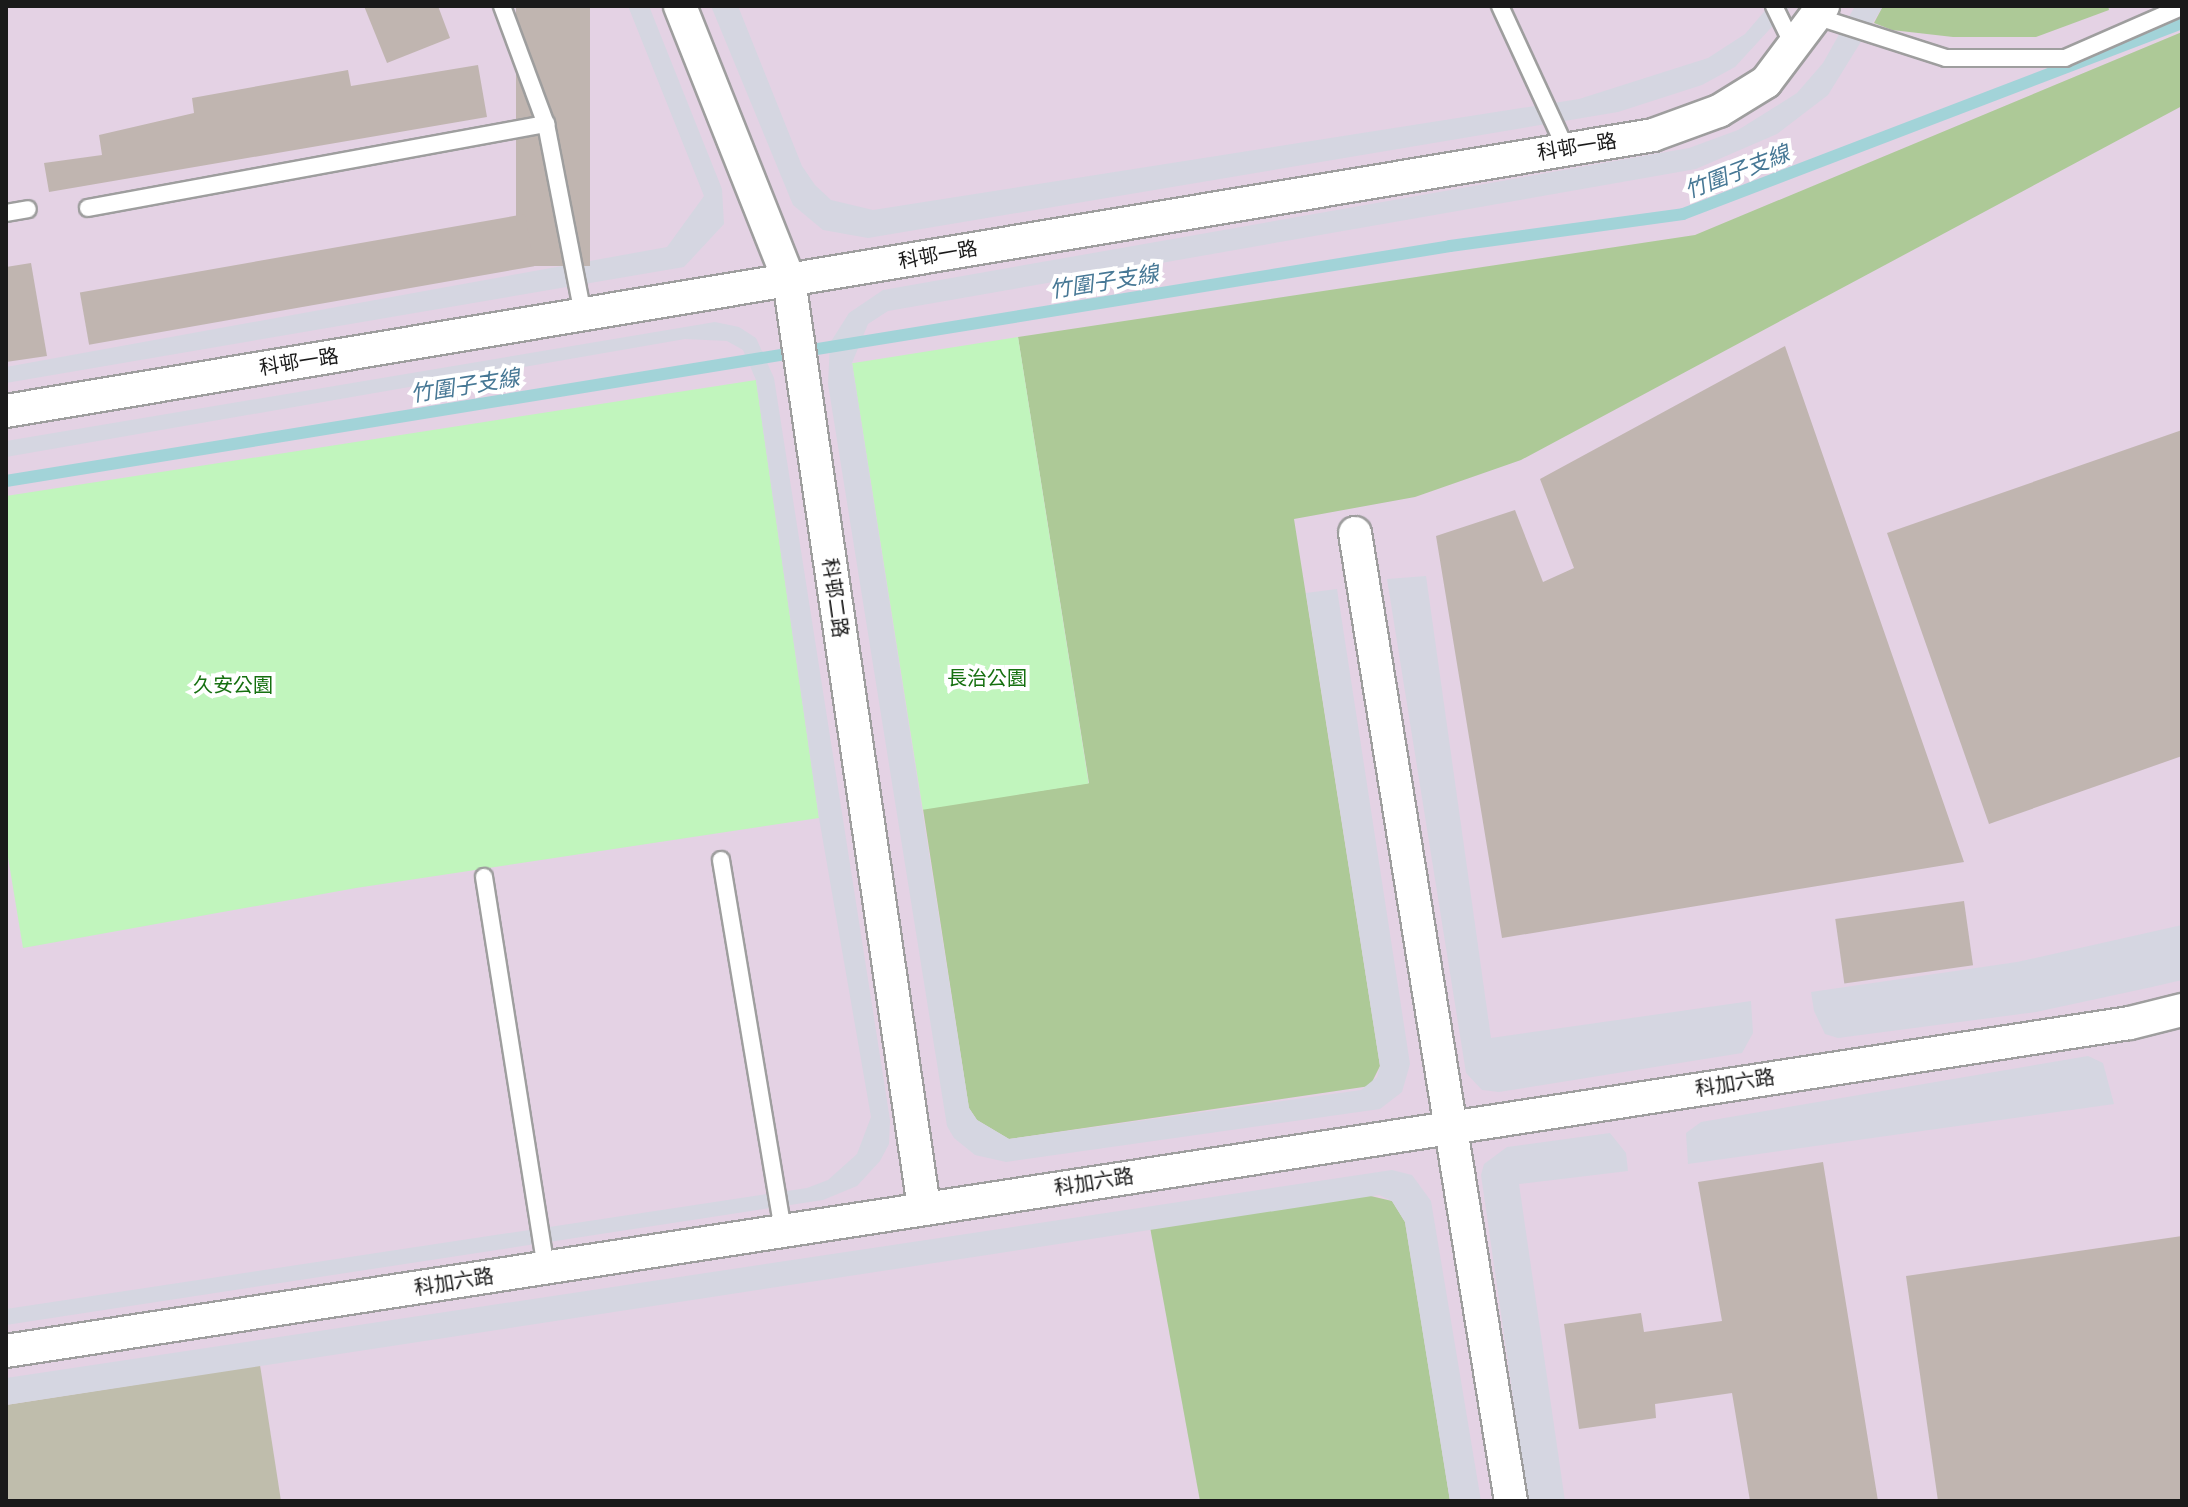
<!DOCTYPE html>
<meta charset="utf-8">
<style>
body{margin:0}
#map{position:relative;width:2188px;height:1507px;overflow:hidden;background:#ece6e0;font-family:"PT Sans","Noto Sans TC",sans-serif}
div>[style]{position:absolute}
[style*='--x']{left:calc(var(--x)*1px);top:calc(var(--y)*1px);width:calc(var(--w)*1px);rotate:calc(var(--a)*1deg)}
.industrial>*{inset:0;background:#e4d2e4;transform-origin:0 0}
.construction>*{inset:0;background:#bfbdac}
.forest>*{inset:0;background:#adc997}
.park>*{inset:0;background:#c1f5bd;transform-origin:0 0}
.plaza>*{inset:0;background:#d5d6e1}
.stream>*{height:12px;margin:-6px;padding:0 6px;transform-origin:6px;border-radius:6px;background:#a2d3d8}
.building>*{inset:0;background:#c0b5b0;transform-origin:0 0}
.roads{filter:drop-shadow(2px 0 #9e9e9e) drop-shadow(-2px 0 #9e9e9e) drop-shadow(0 2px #9e9e9e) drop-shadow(0 -2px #9e9e9e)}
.lane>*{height:16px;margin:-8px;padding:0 8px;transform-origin:8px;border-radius:8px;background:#fff}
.street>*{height:32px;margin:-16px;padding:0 16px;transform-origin:16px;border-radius:16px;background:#fff}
span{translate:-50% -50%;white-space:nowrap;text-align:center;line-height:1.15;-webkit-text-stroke:8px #fff;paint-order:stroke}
.street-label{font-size:20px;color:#1a1a1a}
.park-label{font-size:20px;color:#167010}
.water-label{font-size:22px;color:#477895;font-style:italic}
.frame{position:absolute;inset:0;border:8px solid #1a1a1a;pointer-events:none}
</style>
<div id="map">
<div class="industrial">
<i style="left:6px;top:6px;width:2176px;height:1495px"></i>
</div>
<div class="construction">
<i style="clip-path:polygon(260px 1365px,281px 1501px,6px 1501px,6px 1405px)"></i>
</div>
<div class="forest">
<i style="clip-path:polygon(1883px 6px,2108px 6px,2109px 10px,2036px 37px,1953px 37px,1892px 30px,1874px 23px)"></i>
<i style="clip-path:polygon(2182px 32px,2182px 106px,1521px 460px,1415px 497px,1294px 519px,1380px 1066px,1370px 1086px,1009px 1139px,977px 1120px,969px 1108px,923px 809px,1089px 783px,1018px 337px,1695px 235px)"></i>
<i style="clip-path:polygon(1362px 1194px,1392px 1201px,1405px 1222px,1450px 1501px,1200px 1501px,1150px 1227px)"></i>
</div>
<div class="park">
<i style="left:1018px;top:337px;width:452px;height:168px;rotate:81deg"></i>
<i style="clip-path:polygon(756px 380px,819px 818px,356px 888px,23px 948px,6px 845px,6px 496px)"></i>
</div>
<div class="plaza">
<i style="clip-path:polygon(628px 6px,649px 6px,722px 189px,724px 224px,684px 267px,6px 383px,6px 367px,667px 247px,704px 196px)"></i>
<i style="clip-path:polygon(711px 6px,738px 6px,802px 166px,815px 185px,831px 200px,873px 210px,1579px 99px,1708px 58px,1745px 34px,1769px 6px,1791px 6px,1735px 67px,1702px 85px,1618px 112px,868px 238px,823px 230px,793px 205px)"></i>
<i style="clip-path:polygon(1855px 6px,1883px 6px,1828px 95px,1777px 134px,1696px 169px,888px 311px,868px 324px,852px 363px,969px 1108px,977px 1120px,1009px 1139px,1361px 1090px,1377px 1077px,1380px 1066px,1306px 593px,1337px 589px,1410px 1064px,1402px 1092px,1380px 1109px,1006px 1162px,975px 1155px,954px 1138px,947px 1126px,828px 384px,830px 343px,849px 313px,883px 290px,1689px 148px,1738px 130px,1797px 93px,1823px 63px)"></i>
<i style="clip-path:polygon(715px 322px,739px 327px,756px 338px,774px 378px,890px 1120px,889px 1144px,880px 1161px,857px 1186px,823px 1200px,6px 1325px,6px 1309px,807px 1188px,828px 1180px,857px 1154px,871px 1117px,819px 818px,756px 380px,743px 350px,727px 341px,685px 339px,6px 457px,6px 441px)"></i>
<i style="clip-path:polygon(1426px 576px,1491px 1038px,1751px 1001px,1753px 1033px,1742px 1053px,1499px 1092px,1482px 1090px,1466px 1073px,1387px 579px)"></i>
<i style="clip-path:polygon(2182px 925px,2182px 980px,2152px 987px,2036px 1012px,1838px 1038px,1825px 1034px,1814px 1011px,1811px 992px,2017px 962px)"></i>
<i style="clip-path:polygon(2088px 1056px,2103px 1063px,2114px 1104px,1688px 1164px,1686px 1133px,1701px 1122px)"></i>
<i style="clip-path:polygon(1610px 1133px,1626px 1153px,1628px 1171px,1519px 1184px,1565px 1501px,1528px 1501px,1481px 1175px,1484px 1164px,1507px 1147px)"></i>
<i style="clip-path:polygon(1392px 1170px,1412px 1175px,1431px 1201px,1481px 1501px,1450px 1501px,1405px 1222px,1392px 1201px,1379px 1195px,6px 1405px,6px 1378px)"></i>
</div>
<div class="stream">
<i style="--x:6;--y:481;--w:1463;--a:-9.24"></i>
<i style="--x:1450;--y:246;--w:235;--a:-7.8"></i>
<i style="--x:1683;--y:214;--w:534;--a:-20.95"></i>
</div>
<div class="building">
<i style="clip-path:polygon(364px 6px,438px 6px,450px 38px,387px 63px)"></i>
<i style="left:516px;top:6px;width:74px;height:260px"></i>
<i style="clip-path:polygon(478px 65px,487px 117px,49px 192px,44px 163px,102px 155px,99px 135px,194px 113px,192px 98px,348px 70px,351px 86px)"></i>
<i style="left:525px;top:214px;width:53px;height:452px;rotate:80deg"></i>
<i style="clip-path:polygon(31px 263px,47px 356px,6px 362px,6px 267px)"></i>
<i style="clip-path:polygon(1785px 346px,1964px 862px,1502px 938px,1436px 536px,1515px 510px,1543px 582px,1574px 568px,1540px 479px)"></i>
<i style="clip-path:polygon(2182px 430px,2182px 756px,1989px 824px,1887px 533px)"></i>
<i style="left:1964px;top:901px;width:65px;height:130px;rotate:82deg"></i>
<i style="clip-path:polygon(1823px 1162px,1878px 1501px,1750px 1501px,1732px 1393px,1655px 1404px,1656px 1418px,1579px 1429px,1564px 1324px,1641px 1313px,1644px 1332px,1722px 1321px,1698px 1182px)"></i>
<i style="clip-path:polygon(2182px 1236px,2182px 1501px,1938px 1501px,1906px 1276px)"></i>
</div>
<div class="roads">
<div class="lane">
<i style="--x:502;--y:6;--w:126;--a:69.6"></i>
<i style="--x:546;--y:124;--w:195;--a:79"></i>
<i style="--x:1500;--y:6;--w:157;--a:65.2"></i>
<i style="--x:1774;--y:6;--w:46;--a:64"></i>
<i style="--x:1818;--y:17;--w:134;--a:17.8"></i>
<i style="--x:1946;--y:58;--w:119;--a:0"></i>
<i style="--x:2065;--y:58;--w:128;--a:-23.6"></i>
<i style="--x:88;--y:208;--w:466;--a:-10.4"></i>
<i style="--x:6;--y:213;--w:22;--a:-10"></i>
<i style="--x:721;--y:860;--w:376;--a:80.5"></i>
<i style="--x:484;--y:877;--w:396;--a:81"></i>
</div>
<div class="street">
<i style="--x:680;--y:6;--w:295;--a:68.3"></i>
<i style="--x:789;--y:280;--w:938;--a:81.72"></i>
<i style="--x:6;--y:411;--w:1670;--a:-9.51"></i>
<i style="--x:1653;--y:135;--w:70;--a:-20"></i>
<i style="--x:1719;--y:111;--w:55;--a:-31.7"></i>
<i style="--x:1766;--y:82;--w:95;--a:-53.1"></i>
<i style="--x:1355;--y:533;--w:980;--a:80.85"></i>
<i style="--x:6;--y:1351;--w:2149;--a:-8.78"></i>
<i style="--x:2130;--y:1023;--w:54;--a:-14"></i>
</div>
</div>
<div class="street-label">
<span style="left:1577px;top:147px;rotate:-9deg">科邨一路</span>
<span style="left:938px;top:255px;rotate:-10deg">科邨一路</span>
<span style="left:299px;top:362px;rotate:-9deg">科邨一路</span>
<span style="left:835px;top:598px;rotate:82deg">科邨二路</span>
<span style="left:1735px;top:1083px;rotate:-9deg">科加六路</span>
<span style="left:1094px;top:1182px;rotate:-9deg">科加六路</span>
<span style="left:454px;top:1282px;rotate:-9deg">科加六路</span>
</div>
<div class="park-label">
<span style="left:987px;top:678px">長治公園</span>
<span style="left:233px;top:685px">久安公園</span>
</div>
<div class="water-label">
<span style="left:1737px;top:172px;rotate:-21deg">竹圍子支線</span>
<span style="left:1104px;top:282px;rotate:-9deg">竹圍子支線</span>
<span style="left:465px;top:386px;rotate:-9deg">竹圍子支線</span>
</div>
<div class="frame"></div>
</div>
